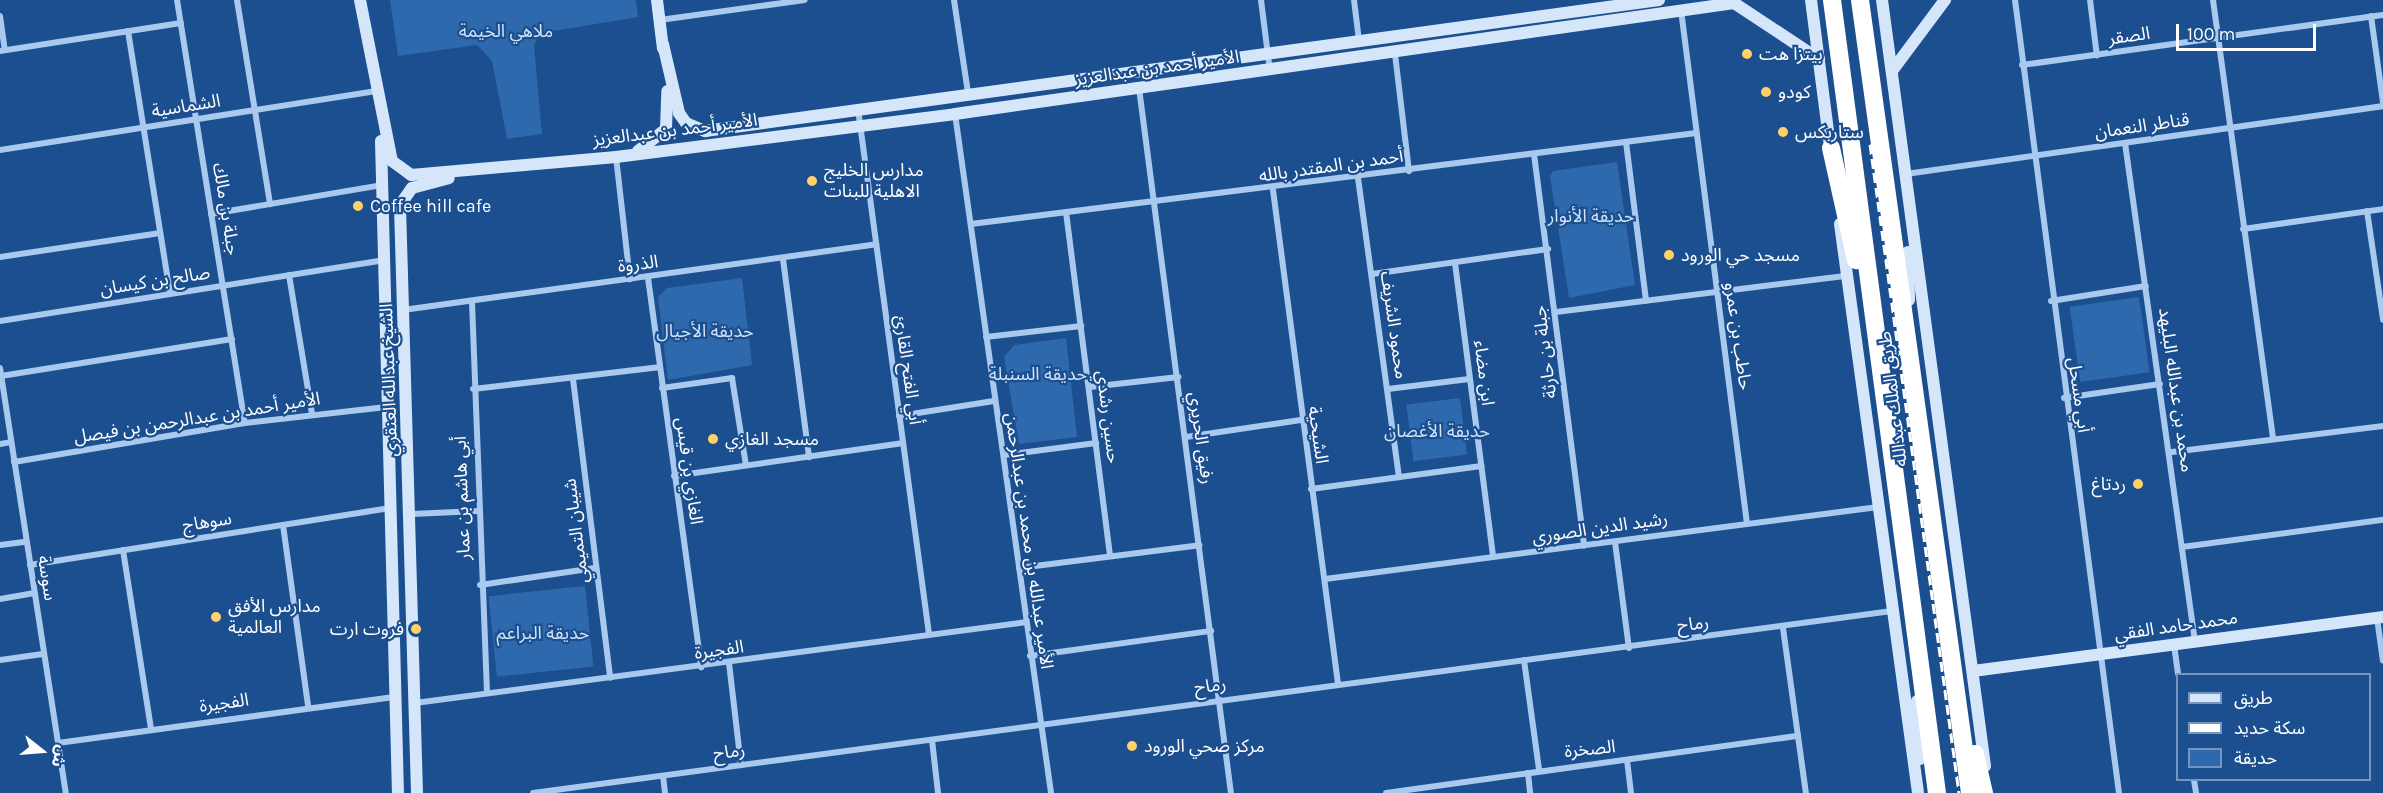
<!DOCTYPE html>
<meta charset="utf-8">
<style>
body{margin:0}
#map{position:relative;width:2383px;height:793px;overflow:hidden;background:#1b4f8f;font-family:Karla,"Noto Sans Arabic",sans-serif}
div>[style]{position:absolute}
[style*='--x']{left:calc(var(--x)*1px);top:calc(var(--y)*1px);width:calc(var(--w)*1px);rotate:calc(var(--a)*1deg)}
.green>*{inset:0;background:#2e69ad;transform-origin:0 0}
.street>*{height:6px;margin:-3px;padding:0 3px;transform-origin:3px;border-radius:3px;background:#a9c9ee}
.secondary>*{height:12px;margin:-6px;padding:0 6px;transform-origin:6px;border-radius:6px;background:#d6e6fa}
.highway>*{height:18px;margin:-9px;padding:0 9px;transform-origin:9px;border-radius:9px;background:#fff}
.rail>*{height:3px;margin-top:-1.5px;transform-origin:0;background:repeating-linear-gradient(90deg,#fff 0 10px,transparent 0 14.5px)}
.dots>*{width:16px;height:16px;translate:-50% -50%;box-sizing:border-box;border:3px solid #1b4f8f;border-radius:50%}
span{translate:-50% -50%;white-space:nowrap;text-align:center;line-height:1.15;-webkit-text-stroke:4.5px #1b4f8f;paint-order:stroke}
.park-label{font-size:18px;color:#cfe3fa}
.street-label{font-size:18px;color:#fff}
.poi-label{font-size:18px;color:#fff}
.left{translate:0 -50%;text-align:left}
.right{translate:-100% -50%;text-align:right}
.legend{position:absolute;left:2176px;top:673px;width:195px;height:108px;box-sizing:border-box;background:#1b4f8f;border:2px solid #7695bc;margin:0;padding:8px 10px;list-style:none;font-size:18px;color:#fff}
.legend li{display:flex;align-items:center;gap:12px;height:30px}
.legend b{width:30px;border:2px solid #7695bc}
.north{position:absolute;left:12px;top:721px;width:60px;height:60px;-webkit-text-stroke:4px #1b4f8f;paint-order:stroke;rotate:107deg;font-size:16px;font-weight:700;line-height:24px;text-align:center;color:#fff}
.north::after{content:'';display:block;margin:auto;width:21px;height:27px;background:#fff;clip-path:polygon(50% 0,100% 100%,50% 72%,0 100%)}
.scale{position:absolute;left:2176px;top:24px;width:140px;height:27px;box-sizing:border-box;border:3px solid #fff;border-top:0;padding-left:8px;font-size:18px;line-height:21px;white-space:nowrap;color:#fff;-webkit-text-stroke:4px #1b4f8f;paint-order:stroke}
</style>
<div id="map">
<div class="green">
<i style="clip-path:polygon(390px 0,636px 0,638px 17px,541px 33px,534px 45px,542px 134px,507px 139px,492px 61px,477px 45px,398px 56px)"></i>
<i style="clip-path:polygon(1617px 162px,1635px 285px,1569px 298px,1550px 176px,1553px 171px)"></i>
<i style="clip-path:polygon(742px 278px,752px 365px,668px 380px,658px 297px,667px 288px)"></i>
<i style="left:2139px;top:297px;width:76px;height:70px;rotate:82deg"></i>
<i style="clip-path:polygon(1066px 338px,1077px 437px,1019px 444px,1004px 357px,1014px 345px)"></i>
<i style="left:1460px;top:398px;width:57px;height:54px;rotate:83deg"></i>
<i style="left:585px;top:586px;width:81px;height:97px;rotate:84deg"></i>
</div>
<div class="street">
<i style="--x:177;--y:0;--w:428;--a:80.9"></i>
<i style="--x:237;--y:0;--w:207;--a:80.8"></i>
<i style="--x:954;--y:0;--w:94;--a:81.4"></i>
<i style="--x:1261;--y:0;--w:72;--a:82.8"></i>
<i style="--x:1354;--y:0;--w:39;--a:83"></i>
<i style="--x:2015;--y:0;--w:800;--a:82.53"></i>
<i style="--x:2090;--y:0;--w:56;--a:82.9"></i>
<i style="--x:2213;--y:0;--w:442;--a:82.2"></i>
<i style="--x:1681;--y:10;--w:518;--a:82.68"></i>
<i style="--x:0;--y:16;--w:34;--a:82"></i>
<i style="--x:2371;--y:16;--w:88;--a:82.1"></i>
<i style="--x:660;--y:20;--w:146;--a:-7.9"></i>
<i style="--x:128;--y:31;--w:266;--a:80.9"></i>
<i style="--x:0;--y:51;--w:183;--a:-8.8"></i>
<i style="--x:1395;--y:54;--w:118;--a:83.2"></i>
<i style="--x:2022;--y:65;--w:364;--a:-7.9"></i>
<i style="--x:1139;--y:88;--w:711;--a:82.57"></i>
<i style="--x:858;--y:109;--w:530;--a:82.3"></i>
<i style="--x:955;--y:114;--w:686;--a:81.95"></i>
<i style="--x:1626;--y:142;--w:160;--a:82.8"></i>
<i style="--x:2125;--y:143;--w:504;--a:82.01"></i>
<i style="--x:0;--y:150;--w:381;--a:-8.9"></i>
<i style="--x:1534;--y:154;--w:395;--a:82.7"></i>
<i style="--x:616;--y:157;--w:123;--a:83.5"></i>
<i style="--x:1906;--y:174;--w:482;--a:-8.1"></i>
<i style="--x:1358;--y:178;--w:302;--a:82.2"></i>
<i style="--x:1273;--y:190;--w:499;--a:82.5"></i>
<i style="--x:2367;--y:211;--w:110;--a:81.6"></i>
<i style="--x:1066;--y:212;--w:346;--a:82.7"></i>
<i style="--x:211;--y:214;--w:173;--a:-9.6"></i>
<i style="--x:971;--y:224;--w:731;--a:-7.15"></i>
<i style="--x:2243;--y:229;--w:141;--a:-8.1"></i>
<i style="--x:0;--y:257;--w:162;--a:-8.5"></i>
<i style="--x:783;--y:259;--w:200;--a:82.5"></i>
<i style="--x:1455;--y:263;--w:296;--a:82.6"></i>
<i style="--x:1372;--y:274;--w:178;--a:-8.1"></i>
<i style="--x:289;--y:275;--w:141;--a:80.6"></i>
<i style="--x:648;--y:278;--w:393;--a:82.2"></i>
<i style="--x:2051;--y:301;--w:96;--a:-9"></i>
<i style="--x:472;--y:302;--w:391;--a:87.8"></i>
<i style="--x:403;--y:310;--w:478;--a:-7.9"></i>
<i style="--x:1556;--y:312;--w:293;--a:-7.1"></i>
<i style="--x:0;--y:321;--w:390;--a:-9"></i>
<i style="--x:986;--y:337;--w:96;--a:-6.6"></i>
<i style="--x:0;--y:368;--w:430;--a:81.2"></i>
<i style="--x:1;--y:376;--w:234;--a:-9.1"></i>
<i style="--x:573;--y:379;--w:301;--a:82.9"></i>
<i style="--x:1090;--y:387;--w:89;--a:-6.5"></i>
<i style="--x:662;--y:388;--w:71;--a:-8.1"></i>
<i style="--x:732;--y:378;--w:88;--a:80.9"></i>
<i style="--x:473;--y:389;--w:187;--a:-6.7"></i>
<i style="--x:1388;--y:389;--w:82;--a:-7"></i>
<i style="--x:2064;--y:398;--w:97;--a:-8.3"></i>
<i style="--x:899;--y:416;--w:96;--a:-9"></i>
<i style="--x:1186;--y:437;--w:116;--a:-8.4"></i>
<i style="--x:0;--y:444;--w:11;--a:-10"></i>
<i style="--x:2172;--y:452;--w:213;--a:-7"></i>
<i style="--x:1004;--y:455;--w:93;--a:-7.4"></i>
<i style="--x:14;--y:462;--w:234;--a:-9.6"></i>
<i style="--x:245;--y:423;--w:142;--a:-6.5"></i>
<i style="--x:674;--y:476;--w:230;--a:-8.2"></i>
<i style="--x:1311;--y:489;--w:172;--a:-7.7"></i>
<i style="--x:412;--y:514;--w:66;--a:-2.6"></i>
<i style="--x:283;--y:525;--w:183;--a:82.1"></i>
<i style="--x:1615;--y:542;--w:107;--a:82.5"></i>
<i style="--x:0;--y:545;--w:26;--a:-7"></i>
<i style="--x:2182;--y:547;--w:203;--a:-7.7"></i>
<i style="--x:123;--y:550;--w:181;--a:81.1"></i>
<i style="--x:30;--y:565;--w:363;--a:-9"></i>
<i style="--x:1019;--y:568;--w:182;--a:-7.2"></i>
<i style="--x:1325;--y:579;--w:558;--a:-7.42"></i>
<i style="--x:480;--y:585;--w:116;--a:-8.4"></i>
<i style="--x:0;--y:599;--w:35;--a:-10"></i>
<i style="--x:2377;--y:618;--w:43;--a:82.1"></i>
<i style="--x:1783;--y:628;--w:167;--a:82.1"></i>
<i style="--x:2174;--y:645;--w:29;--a:82"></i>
<i style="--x:1030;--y:656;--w:183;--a:-7.9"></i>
<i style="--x:0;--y:660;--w:43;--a:-7.9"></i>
<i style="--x:1524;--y:660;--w:111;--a:82.2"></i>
<i style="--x:729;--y:663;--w:103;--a:83.3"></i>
<i style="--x:415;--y:703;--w:617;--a:-7.54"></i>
<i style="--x:932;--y:740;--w:53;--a:83.5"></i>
<i style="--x:58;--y:743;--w:339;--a:-7.8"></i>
<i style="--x:1627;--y:760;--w:33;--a:83"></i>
<i style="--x:1528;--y:773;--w:20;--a:84"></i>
<i style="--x:663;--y:776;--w:17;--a:83"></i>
<i style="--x:2194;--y:780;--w:13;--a:81"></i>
<i style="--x:533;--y:793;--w:1371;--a:-7.63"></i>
<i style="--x:1386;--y:793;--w:416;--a:-7.9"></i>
</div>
<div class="secondary">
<i style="--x:360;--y:0;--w:164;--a:78.8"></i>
<i style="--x:392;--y:161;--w:24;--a:36"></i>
<i style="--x:411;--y:175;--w:206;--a:-5"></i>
<i style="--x:616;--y:157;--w:342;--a:-7.2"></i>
<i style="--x:955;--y:114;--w:787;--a:-8.11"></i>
<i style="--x:1734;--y:3;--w:102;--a:33.4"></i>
<i style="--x:657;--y:0;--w:49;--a:83"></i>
<i style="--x:1811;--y:0;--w:154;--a:82.6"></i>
<i style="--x:1882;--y:0;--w:773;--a:82.34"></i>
<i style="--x:663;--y:44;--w:71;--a:76.9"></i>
<i style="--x:679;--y:113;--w:12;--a:55"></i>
<i style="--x:686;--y:123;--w:21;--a:23"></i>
<i style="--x:705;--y:131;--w:963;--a:-7.82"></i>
<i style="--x:1892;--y:71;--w:89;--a:-53.3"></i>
<i style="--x:381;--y:141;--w:652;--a:88.51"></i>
<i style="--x:638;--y:151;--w:36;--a:-38"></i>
<i style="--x:666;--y:129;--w:38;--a:-88"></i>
<i style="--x:1840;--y:224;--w:574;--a:82.19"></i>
<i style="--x:1908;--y:252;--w:48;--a:88.8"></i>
<i style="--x:1973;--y:671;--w:414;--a:-7.5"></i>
<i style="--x:1917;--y:701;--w:58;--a:87"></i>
<i style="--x:417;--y:793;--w:588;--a:-91.66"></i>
<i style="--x:400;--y:205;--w:21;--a:-55"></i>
<i style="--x:412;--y:188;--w:38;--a:-15"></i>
</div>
<div class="highway">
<i style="--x:1832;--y:0;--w:800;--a:82.46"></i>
<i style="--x:1860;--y:0;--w:801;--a:82.1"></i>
<i style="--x:1831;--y:148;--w:115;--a:77.4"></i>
<i style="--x:1975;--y:754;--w:40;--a:77"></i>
</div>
<div class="rail">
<i style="--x:1870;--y:144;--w:655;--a:82.19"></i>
</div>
<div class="dots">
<i style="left:1747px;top:54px;background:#ffd166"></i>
<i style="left:1766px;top:92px;background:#ffd166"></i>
<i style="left:1783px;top:132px;background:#ffd166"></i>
<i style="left:812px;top:181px;background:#ffd166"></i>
<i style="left:358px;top:206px;background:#ffd166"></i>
<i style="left:1669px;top:255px;background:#ffd166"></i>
<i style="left:713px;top:439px;background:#ffd166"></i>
<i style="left:2138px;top:484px;background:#ffd166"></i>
<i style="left:216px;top:617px;background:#ffd166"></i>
<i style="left:416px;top:629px;background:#ffd166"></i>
<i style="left:1132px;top:746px;background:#ffd166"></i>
</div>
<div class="park-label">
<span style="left:506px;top:31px">ملاهي الخيمة</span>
<span style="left:1591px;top:216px">حديقة الأنوار</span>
<span style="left:705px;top:331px">حديقة الأجيال</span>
<span style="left:1038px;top:374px">حديقة السنبلة</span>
<span style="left:1437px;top:431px">حديقة الأغصان</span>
<span style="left:543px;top:633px">حديقة البراعم</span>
</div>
<div class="street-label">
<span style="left:2129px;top:36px;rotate:-8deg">الصقر</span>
<span style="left:1157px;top:68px;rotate:-8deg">الأمير أحمد بن عبدالعزيز</span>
<span style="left:186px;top:106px;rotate:-9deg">الشماسية</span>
<span style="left:2142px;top:126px;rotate:-8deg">قناطر النعمان</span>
<span style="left:675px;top:130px;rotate:-7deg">الأمير أحمد بن عبدالعزيز</span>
<span style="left:1331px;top:166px;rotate:-8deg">أحمد بن المقتدر بالله</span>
<span style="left:226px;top:209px;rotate:81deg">جبلة بن مالك</span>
<span style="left:638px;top:264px;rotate:-7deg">الذروة</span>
<span style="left:155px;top:281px;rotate:-9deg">صالح بن كيسان</span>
<span style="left:1394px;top:325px;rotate:82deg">محمود الشريف</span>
<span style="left:1738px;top:336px;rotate:82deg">حاطب بن عمرو</span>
<span style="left:1545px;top:352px;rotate:-97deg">جبلة بن حارثة</span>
<span style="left:908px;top:370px;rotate:82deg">أبي الفتح القارئ</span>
<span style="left:1484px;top:373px;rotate:83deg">ابن مضاء</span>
<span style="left:389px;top:380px;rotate:-92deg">الشيخ عبدالله العنقري</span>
<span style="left:2176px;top:390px;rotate:82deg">محمد بن عبدالله البليهد</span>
<span style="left:2079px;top:395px;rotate:82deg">أبي مسحل</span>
<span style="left:1893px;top:399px;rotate:-97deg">طريق الملك عبدالله</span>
<span style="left:1108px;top:417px;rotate:83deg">حسين رشدي</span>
<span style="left:197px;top:418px;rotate:-9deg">الأمير أحمد بن عبدالرحمن بن فيصل</span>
<span style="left:1318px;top:435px;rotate:82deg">الشيحية</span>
<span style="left:1201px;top:438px;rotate:82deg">رفيق الحريري</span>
<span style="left:689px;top:471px;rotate:82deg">الغازي بن قيس</span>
<span style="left:462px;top:498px;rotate:-92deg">أبي هاشم بن عمار</span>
<span style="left:207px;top:522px;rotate:-9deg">سوهاج</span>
<span style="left:1600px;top:528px;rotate:-8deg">رشيد الدين الصوري</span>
<span style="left:576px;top:531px;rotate:-97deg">شيبان التميمي</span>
<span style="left:1029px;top:541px;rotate:82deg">الأمير عبدالله بن محمد بن عبدالرحمن</span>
<span style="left:47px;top:578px;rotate:81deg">سوسة</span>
<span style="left:1693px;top:624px;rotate:-7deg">رماح</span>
<span style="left:2176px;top:626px;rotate:-8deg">محمد حامد الفقي</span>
<span style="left:719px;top:650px;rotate:-8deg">الفجيرة</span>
<span style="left:1210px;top:686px;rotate:-8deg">رماح</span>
<span style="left:224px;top:703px;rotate:-8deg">الفجيرة</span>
<span style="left:1590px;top:749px;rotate:-6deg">الصخرة</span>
<span style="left:729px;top:752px;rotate:-8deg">رماح</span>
</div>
<div class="poi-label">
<span class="left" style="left:1759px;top:54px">بيتزا هت</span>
<span class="left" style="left:1778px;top:92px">كودو</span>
<span class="left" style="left:1795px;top:132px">ستاربكس</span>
<span class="left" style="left:824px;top:181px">مدارس الخليج<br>الاهلية للبنات</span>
<span class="left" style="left:370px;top:206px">Coffee hill cafe</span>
<span class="left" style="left:1681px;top:255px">مسجد حي الورود</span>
<span class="left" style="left:725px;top:439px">مسجد الغازي</span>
<span class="right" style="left:2126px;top:484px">ردتاغ</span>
<span class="left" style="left:228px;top:617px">مدارس الأفق<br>العالمية</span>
<span class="right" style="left:404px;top:629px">فروت ارت</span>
<span class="left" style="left:1144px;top:746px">مركز صحي الورود</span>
</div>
<ul class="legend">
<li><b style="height:8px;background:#d6e6fa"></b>طريق</li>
<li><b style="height:8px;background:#fff"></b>سكة حديد</li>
<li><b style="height:16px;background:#2e69ad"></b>حديقة</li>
</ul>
<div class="north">ش</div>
<div class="scale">100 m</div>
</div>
